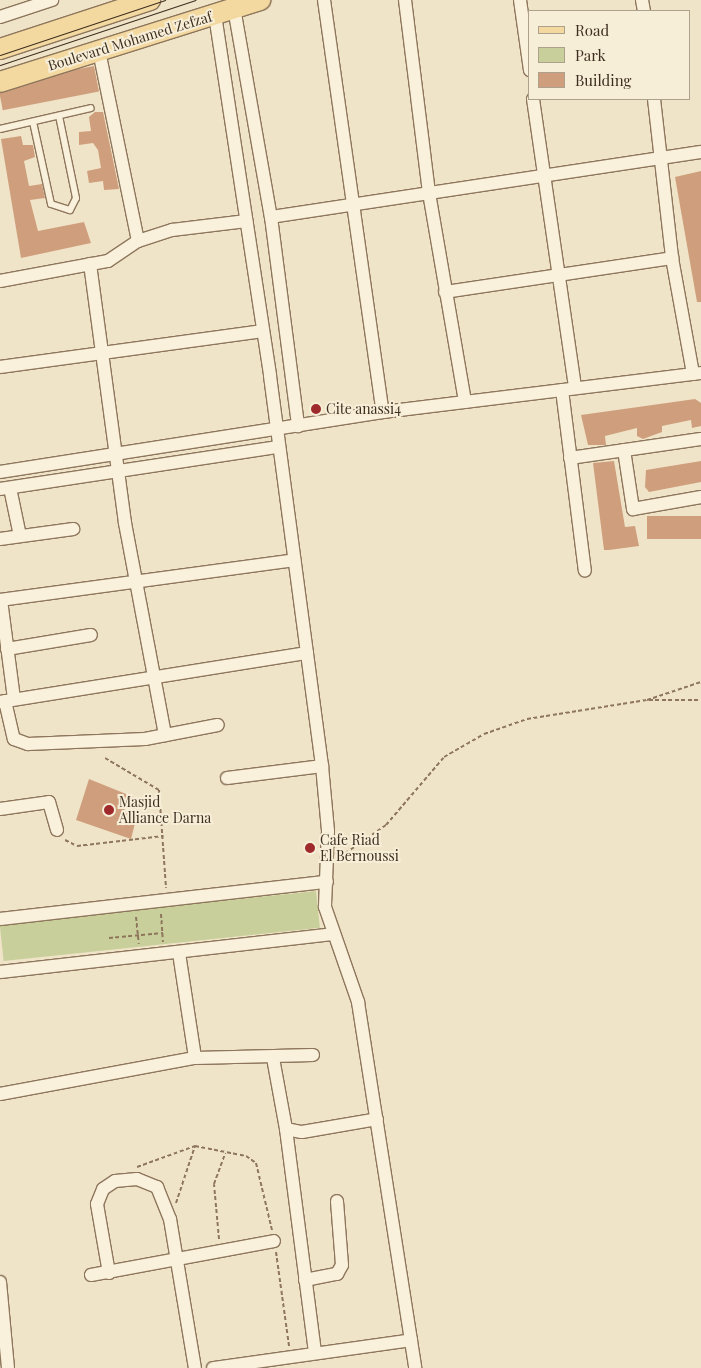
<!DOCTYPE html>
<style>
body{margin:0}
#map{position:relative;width:701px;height:1368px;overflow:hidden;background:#f0e4c8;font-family:"Playfair Display",serif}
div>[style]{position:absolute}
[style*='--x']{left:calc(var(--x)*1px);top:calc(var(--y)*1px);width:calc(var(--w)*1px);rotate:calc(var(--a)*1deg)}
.green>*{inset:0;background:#c9cf9b;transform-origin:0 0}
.building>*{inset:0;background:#cf9f7d;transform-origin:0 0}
.path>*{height:2px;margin-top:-1px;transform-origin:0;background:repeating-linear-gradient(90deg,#8d765c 0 4px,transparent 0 6.5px)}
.roads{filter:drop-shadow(1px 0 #8d765c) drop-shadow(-1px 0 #8d765c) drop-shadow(0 1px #8d765c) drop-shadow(0 -1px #8d765c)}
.lane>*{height:6px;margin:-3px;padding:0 3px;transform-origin:3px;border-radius:3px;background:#faf1dc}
.street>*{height:12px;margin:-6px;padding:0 6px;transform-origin:6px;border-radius:6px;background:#faf1dc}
.primary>*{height:20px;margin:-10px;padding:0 10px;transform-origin:10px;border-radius:10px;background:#f3d9a0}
.tram>*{height:1px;margin:-0.5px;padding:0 0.5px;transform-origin:0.5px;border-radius:0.5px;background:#3d2e20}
.dots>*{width:14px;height:14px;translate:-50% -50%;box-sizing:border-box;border:2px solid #f7eed8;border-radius:50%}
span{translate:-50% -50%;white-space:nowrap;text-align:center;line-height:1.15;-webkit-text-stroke:4px #f7eed8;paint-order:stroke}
.street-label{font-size:14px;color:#3d2e20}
.poi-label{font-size:14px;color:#3d2e20}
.left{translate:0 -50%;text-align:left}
.legend{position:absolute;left:528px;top:10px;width:162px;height:90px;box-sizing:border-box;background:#f7eed8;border:1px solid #ada18e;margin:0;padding:6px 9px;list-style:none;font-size:15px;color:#3d2e20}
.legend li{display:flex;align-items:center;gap:10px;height:25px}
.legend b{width:25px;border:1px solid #ada18e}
</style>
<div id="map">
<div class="green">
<i style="left:316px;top:891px;width:37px;height:318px;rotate:84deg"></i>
</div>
<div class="building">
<i style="left:94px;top:66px;width:26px;height:98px;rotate:79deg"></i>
<i style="clip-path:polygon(95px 112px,103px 112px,119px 189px,104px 190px,103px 181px,89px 183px,87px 171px,101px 168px,98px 150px,93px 143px,79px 145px,79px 132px,91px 131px,89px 117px)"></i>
<i style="clip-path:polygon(21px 136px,23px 145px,33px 145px,35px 157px,24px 161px,29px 186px,42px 184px,45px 198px,30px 200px,38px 231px,84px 222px,91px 243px,21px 258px,1px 139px)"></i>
<i style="clip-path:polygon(701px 171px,701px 302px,697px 302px,675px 177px)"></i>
<i style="clip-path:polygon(695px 399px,701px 403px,701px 426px,692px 428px,691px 420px,662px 426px,662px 432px,643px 439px,637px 436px,637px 428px,605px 436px,606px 445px,588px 445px,581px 415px)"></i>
<i style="clip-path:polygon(614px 461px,625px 527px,635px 526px,639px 546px,609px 550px,604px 550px,593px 463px)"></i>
<i style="clip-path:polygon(701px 461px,701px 482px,649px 492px,645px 487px,646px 470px)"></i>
<i style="left:701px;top:516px;width:23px;height:54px;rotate:90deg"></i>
<i style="clip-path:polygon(89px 779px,141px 800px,131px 839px,76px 820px)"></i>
</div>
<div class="path">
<i style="--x:649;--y:700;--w:52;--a:0"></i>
<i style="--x:105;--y:758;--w:63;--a:30.7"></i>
<i style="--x:159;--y:790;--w:98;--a:85.9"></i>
<i style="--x:65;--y:840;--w:13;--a:27"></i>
<i style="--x:77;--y:846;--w:87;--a:-6.6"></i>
<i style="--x:340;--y:857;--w:56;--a:-34.8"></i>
<i style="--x:386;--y:825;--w:89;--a:-49.5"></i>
<i style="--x:444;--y:757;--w:46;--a:-29.9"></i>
<i style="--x:484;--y:734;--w:46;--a:-19.2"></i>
<i style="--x:527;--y:719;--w:121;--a:-9"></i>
<i style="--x:647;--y:700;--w:57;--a:-18.4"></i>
<i style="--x:161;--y:914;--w:28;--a:86"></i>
<i style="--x:136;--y:917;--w:27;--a:84"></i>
<i style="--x:109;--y:938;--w:54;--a:-5.3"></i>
<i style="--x:137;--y:1167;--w:62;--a:-19.9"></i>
<i style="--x:195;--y:1146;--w:52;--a:11.1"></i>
<i style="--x:246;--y:1156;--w:12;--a:35"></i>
<i style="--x:256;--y:1163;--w:69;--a:76.6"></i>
<i style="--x:176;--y:1203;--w:60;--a:-71.6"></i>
<i style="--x:219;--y:1239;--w:55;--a:-95.2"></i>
<i style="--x:214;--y:1184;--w:33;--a:-70"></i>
<i style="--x:276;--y:1252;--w:95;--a:82.1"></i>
</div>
<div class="roads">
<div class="lane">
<i style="--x:33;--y:122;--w:84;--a:77.6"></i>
<i style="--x:51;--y:204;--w:20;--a:18"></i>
<i style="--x:70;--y:210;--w:13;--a:-63"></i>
<i style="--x:76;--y:198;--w:84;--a:-101.7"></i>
<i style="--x:0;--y:129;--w:93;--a:-13"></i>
</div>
<div class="street">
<i style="--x:324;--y:0;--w:416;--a:81.9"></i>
<i style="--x:405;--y:0;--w:194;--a:82.9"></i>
<i style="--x:429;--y:193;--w:212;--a:80.2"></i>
<i style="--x:520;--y:0;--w:71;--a:81.9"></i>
<i style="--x:642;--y:0;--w:11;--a:80"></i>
<i style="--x:234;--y:8;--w:212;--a:80"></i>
<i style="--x:271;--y:217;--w:211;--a:82.6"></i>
<i style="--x:215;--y:15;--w:365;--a:81.3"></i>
<i style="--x:270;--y:376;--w:393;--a:82.4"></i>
<i style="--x:322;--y:766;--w:65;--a:84.7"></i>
<i style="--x:328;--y:831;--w:76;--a:92.3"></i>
<i style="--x:325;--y:907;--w:101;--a:70.8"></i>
<i style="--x:358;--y:1002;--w:370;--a:81.1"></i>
<i style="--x:0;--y:17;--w:55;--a:-18.1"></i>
<i style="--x:99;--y:51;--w:194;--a:78.4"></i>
<i style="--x:533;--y:99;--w:292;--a:81.7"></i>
<i style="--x:654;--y:99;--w:160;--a:83.5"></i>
<i style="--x:672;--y:258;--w:118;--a:79.7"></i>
<i style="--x:271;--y:217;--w:435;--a:-8.6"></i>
<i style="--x:90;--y:264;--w:261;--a:82.3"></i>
<i style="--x:125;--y:523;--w:216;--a:79.3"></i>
<i style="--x:0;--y:281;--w:110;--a:-10.5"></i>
<i style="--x:108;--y:261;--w:36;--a:-34"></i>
<i style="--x:138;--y:241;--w:36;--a:-18"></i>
<i style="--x:172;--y:230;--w:75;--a:-6.9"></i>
<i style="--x:445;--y:292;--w:230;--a:-8.5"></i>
<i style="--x:0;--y:367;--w:265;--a:-7.8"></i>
<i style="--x:562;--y:390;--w:182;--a:82.8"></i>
<i style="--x:624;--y:450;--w:60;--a:81.3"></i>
<i style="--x:633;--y:509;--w:69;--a:-10"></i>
<i style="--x:570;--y:458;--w:132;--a:-8.3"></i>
<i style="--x:0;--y:472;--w:388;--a:-8.9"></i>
<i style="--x:383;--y:412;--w:320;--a:-7"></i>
<i style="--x:10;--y:488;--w:49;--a:78.2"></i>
<i style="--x:0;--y:489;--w:282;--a:-8.6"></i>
<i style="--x:0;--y:539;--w:74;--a:-7.8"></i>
<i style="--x:0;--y:600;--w:297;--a:-7.7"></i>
<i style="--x:1;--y:600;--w:100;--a:82.5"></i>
<i style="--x:7;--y:649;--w:85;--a:-9.5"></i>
<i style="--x:5;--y:701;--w:39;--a:77"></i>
<i style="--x:14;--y:739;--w:15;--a:20"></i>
<i style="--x:28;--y:744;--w:117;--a:-2.4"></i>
<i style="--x:145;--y:739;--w:74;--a:-10.9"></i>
<i style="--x:0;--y:702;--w:311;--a:-9.1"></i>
<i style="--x:227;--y:778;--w:96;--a:-7.2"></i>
<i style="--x:0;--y:809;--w:49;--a:-8.1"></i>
<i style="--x:49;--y:802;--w:29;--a:74"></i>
<i style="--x:0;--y:919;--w:329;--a:-6.5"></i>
<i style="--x:179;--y:953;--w:106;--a:81.3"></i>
<i style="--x:0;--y:972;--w:333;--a:-6.5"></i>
<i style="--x:273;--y:1058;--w:72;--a:79.6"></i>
<i style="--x:286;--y:1129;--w:16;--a:11"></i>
<i style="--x:302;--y:1132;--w:76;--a:-9.8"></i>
<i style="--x:0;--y:1094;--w:198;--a:-10.5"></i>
<i style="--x:195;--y:1058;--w:118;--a:-1.5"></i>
<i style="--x:286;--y:1129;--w:225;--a:82.6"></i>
<i style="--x:109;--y:1273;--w:70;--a:-99.9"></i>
<i style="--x:97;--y:1204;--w:16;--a:-68"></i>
<i style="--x:103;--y:1189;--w:14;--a:-34"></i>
<i style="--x:115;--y:1181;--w:22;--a:-5"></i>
<i style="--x:137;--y:1179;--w:22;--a:22"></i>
<i style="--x:157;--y:1187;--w:35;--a:68"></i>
<i style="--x:170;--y:1219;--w:151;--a:80.5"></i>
<i style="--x:91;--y:1275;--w:186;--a:-10.5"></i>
<i style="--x:305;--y:1280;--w:33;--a:-11"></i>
<i style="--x:337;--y:1274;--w:10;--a:-61"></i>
<i style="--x:342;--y:1265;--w:64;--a:-94.5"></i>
<i style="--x:0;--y:1282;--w:86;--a:84.7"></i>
<i style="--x:213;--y:1368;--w:200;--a:-8"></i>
</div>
<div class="primary">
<i style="--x:0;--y:49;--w:158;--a:-18.1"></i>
<i style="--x:0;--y:82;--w:273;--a:-17.5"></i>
</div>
</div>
<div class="tram">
<i style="--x:0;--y:55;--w:174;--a:-18.4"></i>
<i style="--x:0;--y:65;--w:206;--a:-18.4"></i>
</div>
<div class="dots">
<i style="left:316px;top:409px;background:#9e2a2b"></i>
<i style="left:109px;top:810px;background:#9e2a2b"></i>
<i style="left:310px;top:848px;background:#9e2a2b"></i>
</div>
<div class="street-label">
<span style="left:130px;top:41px;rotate:-17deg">Boulevard Mohamed Zefzaf</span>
</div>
<div class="poi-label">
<span class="left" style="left:326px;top:409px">Cite anassi4</span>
<span class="left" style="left:119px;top:810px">Masjid<br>Alliance Darna</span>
<span class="left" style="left:320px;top:848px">Cafe Riad<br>El Bernoussi</span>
</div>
<ul class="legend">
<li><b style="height:6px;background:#f3d9a0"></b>Road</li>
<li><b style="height:14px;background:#c9cf9b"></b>Park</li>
<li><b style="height:14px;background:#cf9f7d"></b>Building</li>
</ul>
</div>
